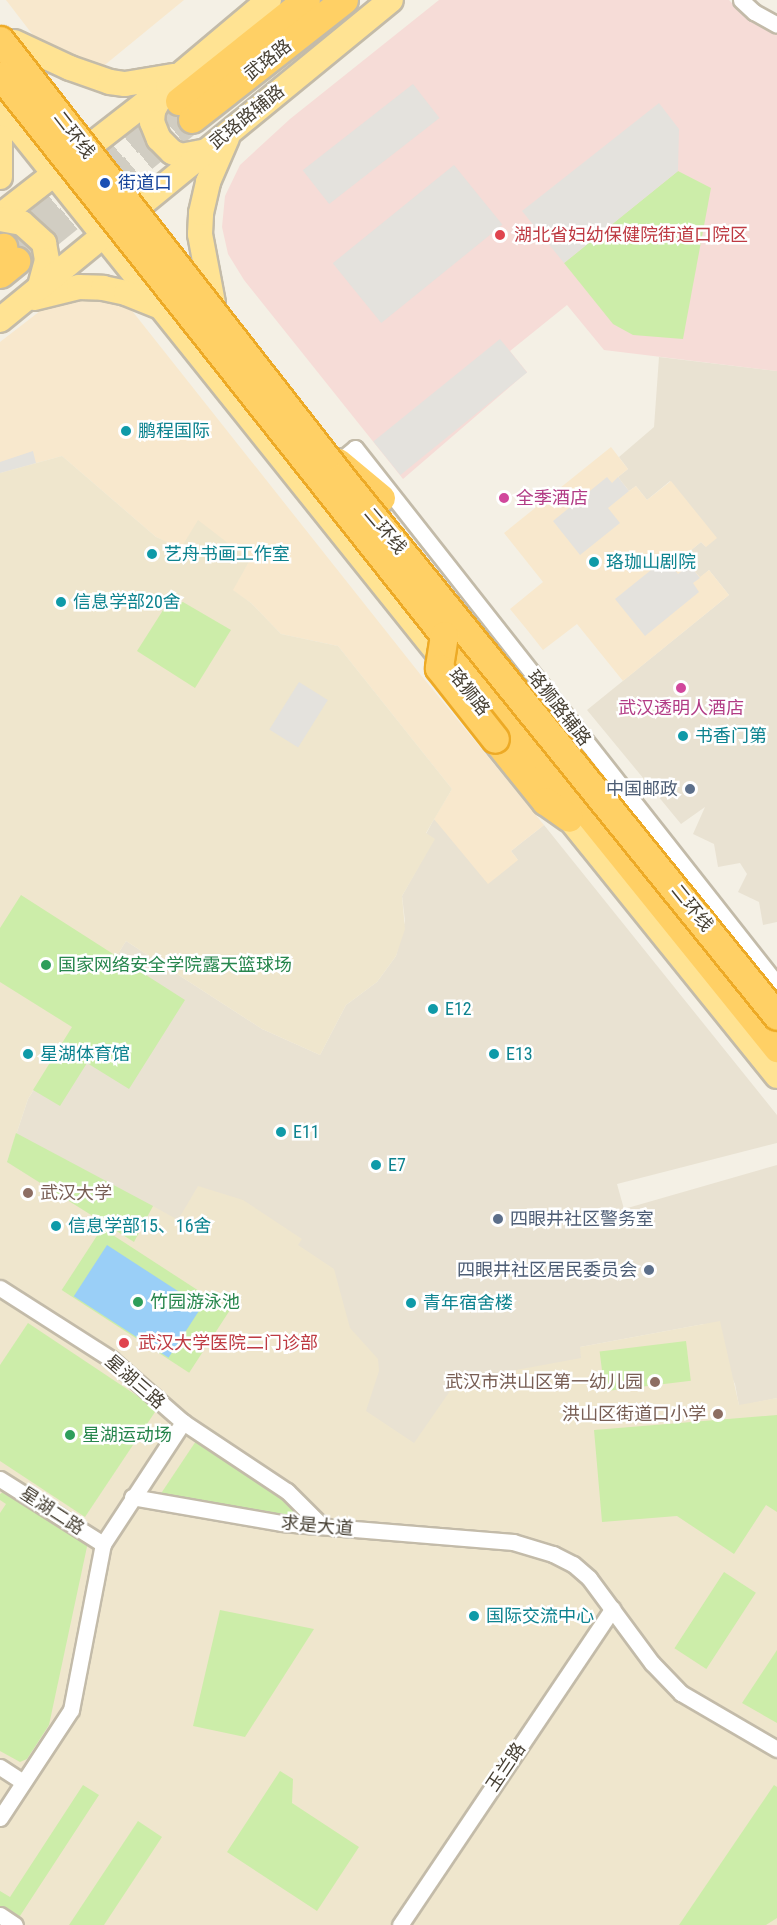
<!DOCTYPE html>
<meta charset="utf-8">
<style>
body{margin:0}
#map{position:relative;width:777px;height:1925px;overflow:hidden;background:#f4f0e5;font-family:"Roboto Condensed","Noto Sans SC",sans-serif}
div>[style]{position:absolute}
[style*='--x']{left:calc(var(--x)*1px);top:calc(var(--y)*1px);width:calc(var(--w)*1px);rotate:calc(var(--a)*1deg)}
.residential>*{inset:0;background:#e9e2d2}
.commercial>*{inset:0;background:#f8e8cd}
.education>*{inset:0;background:#efe6cd}
.medical>*{inset:0;background:#f6dcd7}
.green>*{inset:0;background:#cceda9;transform-origin:0 0}
.parking>*{inset:0;background:#e4e2dd;transform-origin:0 0}
.water>*{inset:0;background:#9acff7;transform-origin:0 0}
.highway-tunnel>*{height:27px;margin-top:-13.5px;transform-origin:0;background:repeating-linear-gradient(90deg,#d1cdc2 0 27px,transparent 0 41px)}
.roads{filter:drop-shadow(2px 0 #c3bba9) drop-shadow(-2px 0 #c3bba9) drop-shadow(0 2px #c3bba9) drop-shadow(0 -2px #c3bba9)}
.street>*{height:15px;margin:-7.5px;padding:0 7.5px;transform-origin:7.5px;border-radius:7.5px;background:#fff}
.primary>*{height:24px;margin:-12px;padding:0 12px;transform-origin:12px;border-radius:12px;background:#ffe393}
.highway>*{height:27px;margin:-13.5px;padding:0 13.5px;transform-origin:13.5px;border-radius:13.5px;background:#ffd065}
.bridges{filter:drop-shadow(2px 0 #edaa26) drop-shadow(-2px 0 #edaa26) drop-shadow(0 2px #edaa26) drop-shadow(0 -2px #edaa26)}
.highway-bridge>*{height:27px;margin:-13.5px;padding:0 13.5px;transform-origin:13.5px;border-radius:13.5px;background:#ffd065}
.dots>*{width:16px;height:16px;translate:-50% -50%;box-sizing:border-box;border:3px solid #fff;border-radius:50%}
span{translate:-50% -50%;white-space:nowrap;text-align:center;line-height:1.15;-webkit-text-stroke:5px #fff;paint-order:stroke}
.street-label{font-size:18px;color:#474034}
.transit-label{font-size:18px;color:#164399}
.left{translate:0 -50%;text-align:left}
.health-label{font-size:18px;color:#be3a42}
.culture-label{font-size:18px;color:#0d838f}
.hotel-label{font-size:18px;color:#b23c85}
.service-label{font-size:18px;color:#4e5e75}
.right{translate:-100% -50%;text-align:right}
.leisure-label{font-size:18px;color:#27864d}
.education-label{font-size:18px;color:#785e54}
</style>
<div id="map">
<div class="residential">
<i style="clip-path:polygon(659px 357px,777px 371px,777px 922px,763px 925px,759px 902px,738px 892px,747px 874px,740px 863px,718px 867px,714px 844px,693px 834px,705px 807px,681px 824px,587px 710px,729px 595px,709px 570px,700px 578px,690px 565px,690px 551px,701px 542px,706px 547px,670px 481px,647px 500px,636px 486px,629px 491px,618px 477px,628px 469px,619px 457px,654px 427px)"></i>
<i style="clip-path:polygon(434px 819px,518px 860px,511px 851px,544px 825px,777px 1115px,777px 1143px,617px 1184px,624px 1209px,777px 1165px,777px 1398px,739px 1406px,735px 1384px,704px 1324px,580px 1347px,586px 1358px,0 1925px,7px 1162px,28px 1099px,126px 941px,262px 1029px,320px 1055px,346px 1005px,377px 982px,396px 956px,405px 921px,402px 896px,434px 839px,426px 834px)"></i>
</div>
<div class="commercial">
<i style="clip-path:polygon(6px 0,184px 0,84px 82px,39px 43px)"></i>
<i style="clip-path:polygon(76px 294px,125px 305px,133px 312px,420px 674px,544px 825px,511px 851px,518px 860px,488px 884px,434px 819px,452px 789px,338px 646px,281px 634px,251px 603px,232px 590px,250px 560px,198px 521px,181px 549px,156px 537px,62px 456px,0 473px,0 342px,40px 311px)"></i>
<i style="clip-path:polygon(611px 447px,628px 469px,618px 477px,629px 491px,636px 486px,647px 500px,671px 481px,717px 538px,706px 547px,701px 542px,690px 551px,696px 559px,690px 565px,700px 577px,709px 570px,729px 595px,623px 681px,577px 624px,543px 650px,528px 631px,510px 609px,543px 582px,504px 533px)"></i>
</div>
<div class="education">
<i style="clip-path:polygon(62px 456px,156px 537px,181px 548px,198px 520px,250px 560px,233px 590px,251px 603px,281px 634px,338px 646px,452px 789px,426px 833px,435px 839px,402px 896px,405px 929px,396px 956px,377px 982px,346px 1005px,320px 1055px,262px 1029px,126px 941px,28px 1099px,7px 1162px,133px 1241px,153px 1206px,178px 1220px,198px 1186px,243px 1200px,302px 1239px,298px 1245px,334px 1269px,350px 1328px,378px 1359px,379px 1371px,366px 1411px,414px 1443px,457px 1381px,581px 1358px,580px 1347px,720px 1321px,739px 1405px,777px 1398px,777px 1925px,0 1925px,0 473px)"></i>
</div>
<div class="medical">
<i style="clip-path:polygon(439px 0,729px 0,748px 20px,777px 34px,777px 371px,604px 350px,567px 305px,510px 351px,527px 372px,403px 479px,244px 280px,228px 254px,222px 227px,225px 196px,240px 165px,290px 119px)"></i>
</div>
<div class="green">
<i style="clip-path:polygon(678px 171px,711px 188px,683px 339px,633px 335px,613px 324px,564px 263px)"></i>
<i style="clip-path:polygon(183px 602px,231px 630px,195px 688px,137px 651px,165px 607px)"></i>
<i style="clip-path:polygon(21px 895px,185px 1000px,129px 1089px,87px 1063px,60px 1106px,33px 1090px,72px 1027px,0 982px,0 928px)"></i>
<i style="clip-path:polygon(16px 1133px,153px 1206px,134px 1242px,7px 1162px)"></i>
<i style="left:102px;top:1228px;width:152px;height:74px;rotate:33deg"></i>
<i style="clip-path:polygon(28px 1323px,157px 1409px,85px 1517px,0 1461px,0 1365px)"></i>
<i style="left:686px;top:1341px;width:40px;height:87px;rotate:83deg"></i>
<i style="clip-path:polygon(777px 1415px,777px 1512px,766px 1505px,734px 1554px,677px 1516px,602px 1522px,594px 1430px)"></i>
<i style="clip-path:polygon(198px 1438px,283px 1495px,310px 1521px,158px 1498px)"></i>
<i style="clip-path:polygon(4px 1491px,10px 1492px,88px 1542px,49px 1725px,27px 1759px,20px 1762px,0 1751px,0 1513px,6px 1504px,0 1500px,0 1494px)"></i>
<i style="left:724px;top:1572px;width:38px;height:91px;rotate:33deg"></i>
<i style="clip-path:polygon(220px 1610px,314px 1629px,245px 1737px,193px 1726px)"></i>
<i style="clip-path:polygon(777px 1650px,777px 1723px,742px 1703px)"></i>
<i style="clip-path:polygon(280px 1771px,293px 1779px,292px 1803px,359px 1847px,317px 1911px,227px 1852px)"></i>
<i style="clip-path:polygon(83px 1785px,99px 1795px,18px 1919px,0 1907px,0 1891px,10px 1897px)"></i>
<i style="clip-path:polygon(774px 1785px,777px 1787px,777px 1918px,766px 1925px,679px 1925px)"></i>
<i style="clip-path:polygon(138px 1821px,162px 1837px,104px 1925px,69px 1925px)"></i>
</div>
<div class="parking">
<i style="left:413px;top:84px;width:43px;height:140px;rotate:52deg"></i>
<i style="clip-path:polygon(659px 103px,679px 129px,678px 171px,564px 263px,522px 211px)"></i>
<i style="left:454px;top:165px;width:77px;height:156px;rotate:51deg"></i>
<i style="left:500px;top:339px;width:43px;height:163px;rotate:51deg"></i>
<i style="clip-path:polygon(33px 451px,36px 463px,0 473px,0 462px)"></i>
<i style="clip-path:polygon(607px 477px,612px 483px,618px 477px,629px 491px,608px 508px,620px 523px,580px 555px,553px 521px)"></i>
<i style="clip-path:polygon(666px 558px,678px 574px,690px 565px,700px 578px,693px 583px,699px 592px,645px 636px,615px 599px)"></i>
<i style="left:299px;top:682px;width:34px;height:56px;rotate:32deg"></i>
</div>
<div class="water">
<i style="left:107px;top:1245px;width:113px;height:61px;rotate:33deg"></i>
</div>
<div class="highway-tunnel">
<i style="--x:3;--y:247;--w:229;--a:-39.7"></i>
<i style="--x:16;--y:261;--w:226;--a:-38.9"></i>
</div>
<div class="roads">
<div class="street">
<i style="--x:741;--y:0;--w:18;--a:43"></i>
<i style="--x:754;--y:12;--w:26;--a:29"></i>
<i style="--x:338;--y:462;--w:22;--a:-39"></i>
<i style="--x:355;--y:448;--w:682;--a:51.79"></i>
<i style="--x:0;--y:1288;--w:132;--a:32.6"></i>
<i style="--x:111;--y:1359;--w:96;--a:41.2"></i>
<i style="--x:183;--y:1422;--w:125;--a:33.6"></i>
<i style="--x:287;--y:1491;--w:49;--a:45"></i>
<i style="--x:0;--y:1479;--w:122;--a:32.3"></i>
<i style="--x:132;--y:1497;--w:151;--a:9.9"></i>
<i style="--x:281;--y:1523;--w:233;--a:4.7"></i>
<i style="--x:513;--y:1542;--w:42;--a:16.7"></i>
<i style="--x:553;--y:1554;--w:22;--a:27"></i>
<i style="--x:573;--y:1564;--w:21;--a:41"></i>
<i style="--x:589;--y:1578;--w:106;--a:53.5"></i>
<i style="--x:652;--y:1663;--w:42;--a:46"></i>
<i style="--x:681;--y:1693;--w:111;--a:30.3"></i>
<i style="--x:0;--y:1767;--w:27;--a:33"></i>
<i style="--x:0;--y:1818;--w:129;--a:-56.7"></i>
<i style="--x:71;--y:1710;--w:169;--a:-79.1"></i>
<i style="--x:103;--y:1544;--w:146;--a:-56.7"></i>
<i style="--x:0;--y:1915;--w:18;--a:34"></i>
<i style="--x:400;--y:1925;--w:381;--a:-56.1"></i>
</div>
<div class="primary">
<i style="--x:14;--y:42;--w:62;--a:24.9"></i>
<i style="--x:70;--y:68;--w:42;--a:19.3"></i>
<i style="--x:110;--y:82;--w:15;--a:8"></i>
<i style="--x:125;--y:84;--w:50;--a:-9.3"></i>
<i style="--x:165;--y:89;--w:25;--a:119"></i>
<i style="--x:153;--y:111;--w:11;--a:95"></i>
<i style="--x:152;--y:122;--w:18;--a:68"></i>
<i style="--x:159;--y:139;--w:18;--a:45"></i>
<i style="--x:172;--y:152;--w:10;--a:24"></i>
<i style="--x:181;--y:156;--w:25;--a:-11"></i>
<i style="--x:0;--y:106;--w:719;--a:51.33"></i>
<i style="--x:0;--y:137;--w:40;--a:90"></i>
<i style="--x:0;--y:216;--w:213;--a:-37.9"></i>
<i style="--x:168;--y:85;--w:132;--a:-40.1"></i>
<i style="--x:0;--y:219;--w:22;--a:10"></i>
<i style="--x:22;--y:223;--w:30;--a:42"></i>
<i style="--x:44;--y:243;--w:17;--a:80"></i>
<i style="--x:47;--y:260;--w:30;--a:105"></i>
<i style="--x:34;--y:298;--w:46;--a:-13.7"></i>
<i style="--x:79;--y:287;--w:24;--a:2"></i>
<i style="--x:103;--y:288;--w:24;--a:12"></i>
<i style="--x:126;--y:293;--w:37;--a:22"></i>
<i style="--x:213;--y:303;--w:70;--a:-100.7"></i>
<i style="--x:200;--y:234;--w:21;--a:-87"></i>
<i style="--x:201;--y:213;--w:32;--a:-77"></i>
<i style="--x:208;--y:182;--w:48;--a:-66.6"></i>
<i style="--x:0;--y:320;--w:505;--a:-39.3"></i>
<i style="--x:556;--y:802;--w:352;--a:51.1"></i>
</div>
<div class="highway">
<i style="--x:179;--y:101;--w:162;--a:-38.5"></i>
<i style="--x:192;--y:119;--w:193;--a:-38.1"></i>
<i style="--x:0;--y:249;--w:4;--a:-34"></i>
<i style="--x:0;--y:274;--w:21;--a:-39"></i>
<i style="--x:338;--y:462;--w:56;--a:39.9"></i>
<i style="--x:444;--y:635;--w:531;--a:51.12"></i>
<i style="--x:495;--y:739;--w:80;--a:51.1"></i>
<i style="--x:545;--y:801;--w:29;--a:35"></i>
</div>
</div>
<div class="bridges">
<div class="highway-bridge">
<i style="--x:0;--y:40;--w:554;--a:52.03"></i>
<i style="--x:341;--y:477;--w:693;--a:51.03"></i>
<i style="--x:0;--y:75;--w:715;--a:51.59"></i>
<i style="--x:444;--y:635;--w:33;--a:99"></i>
<i style="--x:439;--y:668;--w:90;--a:51.7"></i>
</div>
</div>
<div class="dots">
<i style="left:105px;top:183px;background:#1a4fb4"></i>
<i style="left:500px;top:235px;background:#e0444e"></i>
<i style="left:126px;top:431px;background:#0f9aa8"></i>
<i style="left:504px;top:498px;background:#d1479c"></i>
<i style="left:152px;top:554px;background:#0f9aa8"></i>
<i style="left:594px;top:562px;background:#0f9aa8"></i>
<i style="left:61px;top:602px;background:#0f9aa8"></i>
<i style="left:681px;top:688px;background:#d1479c"></i>
<i style="left:683px;top:736px;background:#0f9aa8"></i>
<i style="left:690px;top:789px;background:#5c6f8a"></i>
<i style="left:46px;top:965px;background:#2e9e5b"></i>
<i style="left:433px;top:1009px;background:#0f9aa8"></i>
<i style="left:28px;top:1054px;background:#0f9aa8"></i>
<i style="left:494px;top:1054px;background:#0f9aa8"></i>
<i style="left:281px;top:1132px;background:#0f9aa8"></i>
<i style="left:376px;top:1165px;background:#0f9aa8"></i>
<i style="left:28px;top:1193px;background:#8d6e63"></i>
<i style="left:498px;top:1219px;background:#5c6f8a"></i>
<i style="left:56px;top:1226px;background:#0f9aa8"></i>
<i style="left:649px;top:1270px;background:#5c6f8a"></i>
<i style="left:138px;top:1302px;background:#2e9e5b"></i>
<i style="left:411px;top:1303px;background:#0f9aa8"></i>
<i style="left:124px;top:1343px;background:#e0444e"></i>
<i style="left:655px;top:1382px;background:#8d6e63"></i>
<i style="left:718px;top:1414px;background:#8d6e63"></i>
<i style="left:70px;top:1435px;background:#2e9e5b"></i>
<i style="left:474px;top:1616px;background:#0f9aa8"></i>
</div>
<div class="street-label">
<span style="left:268px;top:60px;rotate:-38deg">武珞路</span>
<span style="left:247px;top:117px;rotate:-39deg">武珞路辅路</span>
<span style="left:74px;top:135px;rotate:52deg">二环线</span>
<span style="left:385px;top:531px;rotate:50deg">二环线</span>
<span style="left:469px;top:692px;rotate:52deg">珞狮路</span>
<span style="left:559px;top:708px;rotate:52deg">珞狮路辅路</span>
<span style="left:692px;top:908px;rotate:51deg">二环线</span>
<span style="left:135px;top:1382px;rotate:41deg">星湖三路</span>
<span style="left:52px;top:1511px;rotate:33deg">星湖二路</span>
<span style="left:317px;top:1526px;rotate:5deg">求是大道</span>
<span style="left:506px;top:1767px;rotate:-56deg">玉兰路</span>
</div>
<div class="transit-label">
<span class="left" style="left:118px;top:183px">街道口</span>
</div>
<div class="health-label">
<span class="left" style="left:514px;top:235px">湖北省妇幼保健院街道口院区</span>
<span class="left" style="left:138px;top:1343px">武汉大学医院二门诊部</span>
</div>
<div class="culture-label">
<span class="left" style="left:138px;top:431px">鹏程国际</span>
<span class="left" style="left:164px;top:554px">艺舟书画工作室</span>
<span class="left" style="left:606px;top:562px">珞珈山剧院</span>
<span class="left" style="left:73px;top:602px">信息学部20舍</span>
<span class="left" style="left:695px;top:736px">书香门第</span>
<span class="left" style="left:445px;top:1009px">E12</span>
<span class="left" style="left:40px;top:1054px">星湖体育馆</span>
<span class="left" style="left:506px;top:1054px">E13</span>
<span class="left" style="left:293px;top:1132px">E11</span>
<span class="left" style="left:388px;top:1165px">E7</span>
<span class="left" style="left:68px;top:1226px">信息学部15、16舍</span>
<span class="left" style="left:423px;top:1303px">青年宿舍楼</span>
<span class="left" style="left:486px;top:1616px">国际交流中心</span>
</div>
<div class="hotel-label">
<span class="left" style="left:516px;top:498px">全季酒店</span>
<span style="left:681px;top:708px">武汉透明人酒店</span>
</div>
<div class="service-label">
<span class="right" style="left:678px;top:789px">中国邮政</span>
<span class="left" style="left:510px;top:1219px">四眼井社区警务室</span>
<span class="right" style="left:637px;top:1270px">四眼井社区居民委员会</span>
</div>
<div class="leisure-label">
<span class="left" style="left:58px;top:965px">国家网络安全学院露天篮球场</span>
<span class="left" style="left:150px;top:1302px">竹园游泳池</span>
<span class="left" style="left:82px;top:1435px">星湖运动场</span>
</div>
<div class="education-label">
<span class="left" style="left:40px;top:1193px">武汉大学</span>
<span class="right" style="left:643px;top:1382px">武汉市洪山区第一幼儿园</span>
<span class="right" style="left:706px;top:1414px">洪山区街道口小学</span>
</div>
</div>
